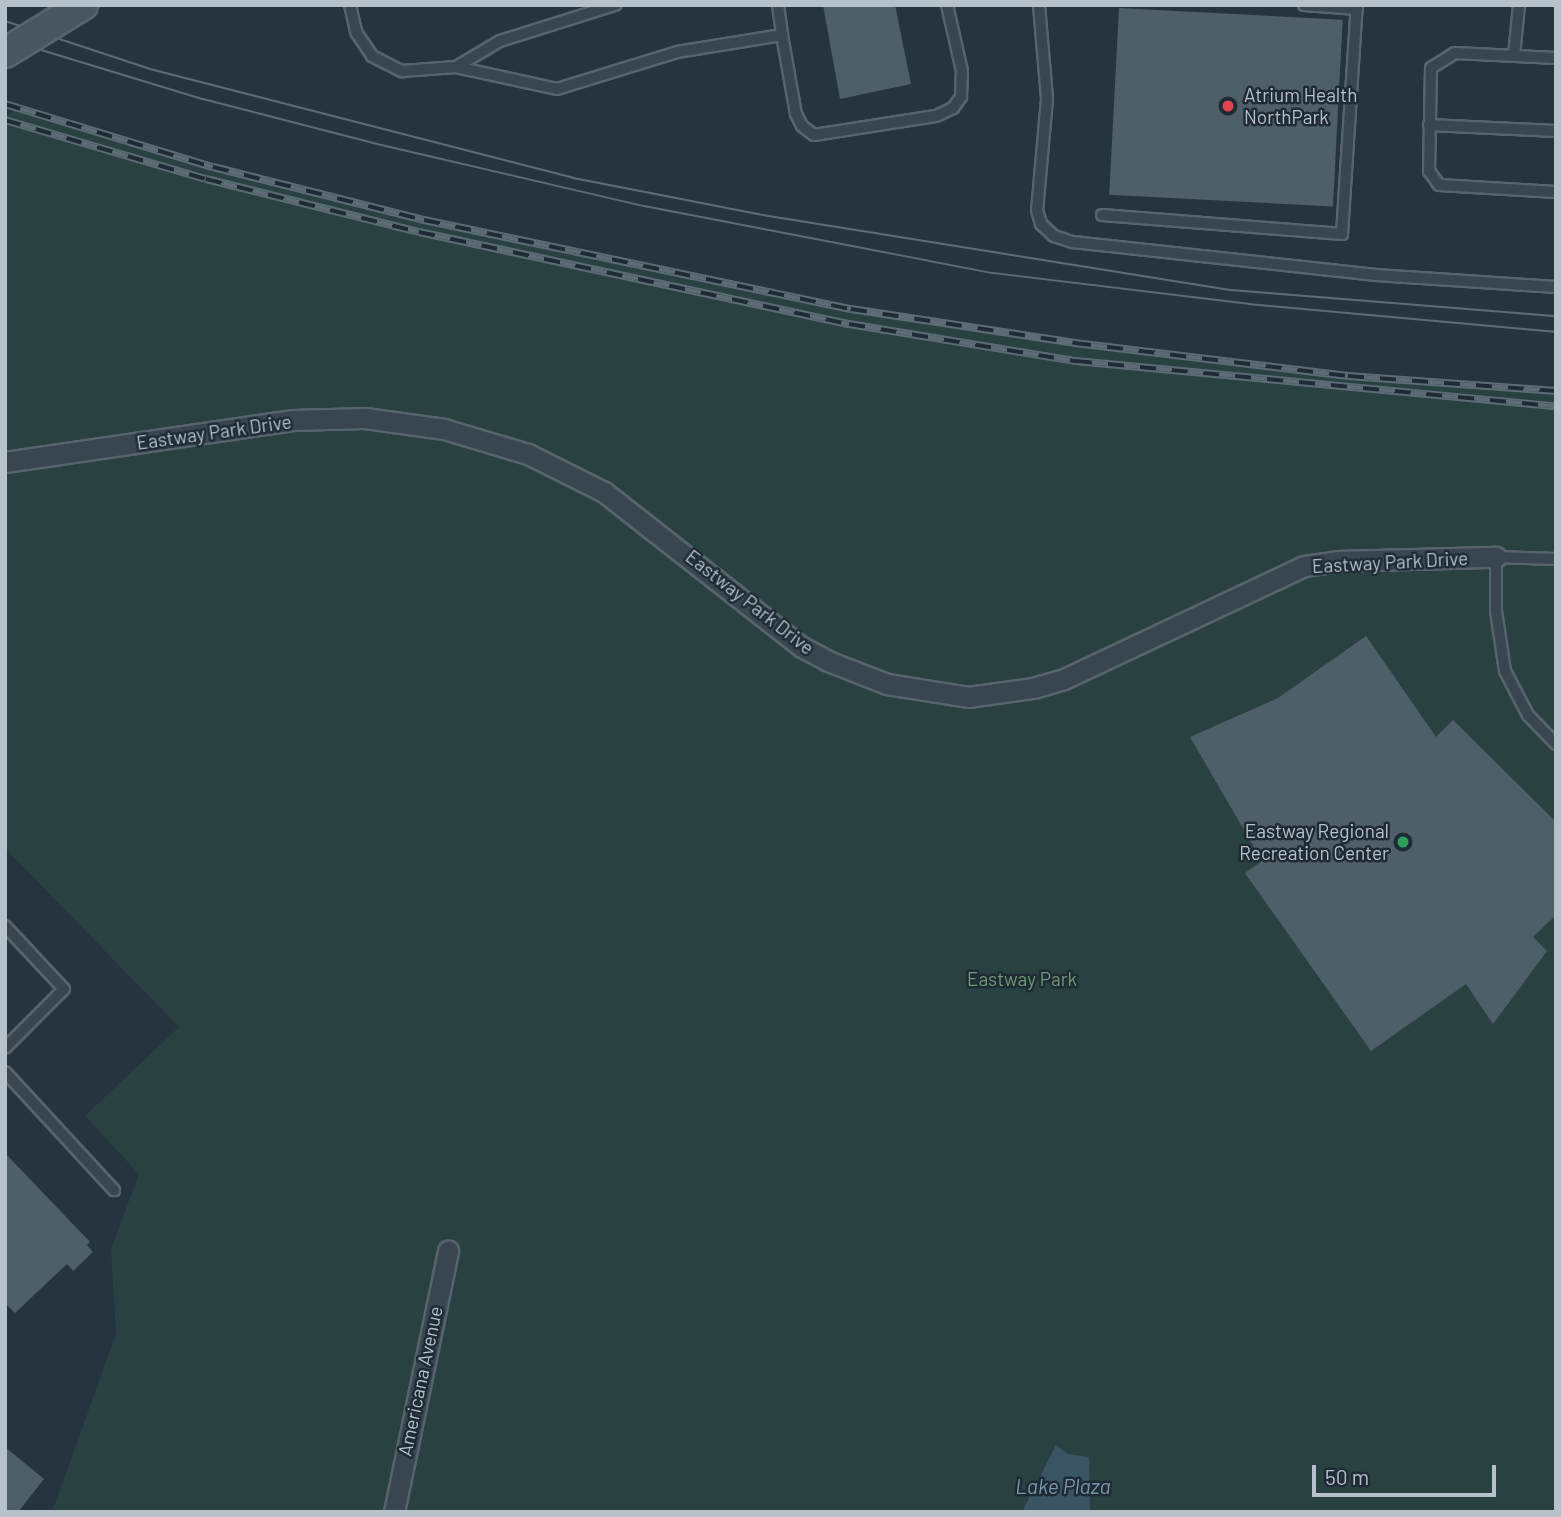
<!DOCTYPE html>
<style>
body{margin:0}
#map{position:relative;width:1561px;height:1517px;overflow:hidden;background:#26343f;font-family:Barlow,sans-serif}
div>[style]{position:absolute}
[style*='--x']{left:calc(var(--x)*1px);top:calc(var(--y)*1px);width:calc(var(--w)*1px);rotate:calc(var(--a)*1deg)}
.green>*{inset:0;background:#294241}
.water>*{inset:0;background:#3a5365}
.building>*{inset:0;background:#4f5f6a;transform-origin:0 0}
.roads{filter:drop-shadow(2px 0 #58646d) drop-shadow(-2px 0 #58646d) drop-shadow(0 2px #58646d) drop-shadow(0 -2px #58646d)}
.lane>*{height:10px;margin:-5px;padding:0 5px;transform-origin:5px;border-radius:5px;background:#3a464f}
.street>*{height:19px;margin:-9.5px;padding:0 9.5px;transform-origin:9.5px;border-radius:9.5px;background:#3a464f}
.tram>*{height:2px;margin:-1px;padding:0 1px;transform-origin:1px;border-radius:1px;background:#5c6b76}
.rail>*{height:8px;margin-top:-4px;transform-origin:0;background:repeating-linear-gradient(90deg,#1f2b34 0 16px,#5c6b76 0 32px);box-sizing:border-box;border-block:2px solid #5c6b76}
.bridges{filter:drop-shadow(2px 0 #58646d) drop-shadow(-2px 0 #58646d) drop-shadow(0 2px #58646d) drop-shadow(0 -2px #58646d)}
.secondary-bridge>*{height:28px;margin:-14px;padding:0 14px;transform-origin:14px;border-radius:14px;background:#485662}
.dots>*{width:19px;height:19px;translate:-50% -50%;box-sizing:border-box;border:4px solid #1f2b34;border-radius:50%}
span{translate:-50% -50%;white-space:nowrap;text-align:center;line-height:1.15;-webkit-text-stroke:5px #1f2b34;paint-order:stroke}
.poi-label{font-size:19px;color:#b7c1ca}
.left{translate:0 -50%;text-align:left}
.right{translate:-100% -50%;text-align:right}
.street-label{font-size:19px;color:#b7c1ca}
.park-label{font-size:19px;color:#6f9a73}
.water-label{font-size:21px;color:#7896ab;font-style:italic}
.frame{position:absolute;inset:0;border:7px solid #b7c1ca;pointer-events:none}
.scale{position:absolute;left:1312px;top:1465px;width:184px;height:32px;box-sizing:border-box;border:4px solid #b7c1ca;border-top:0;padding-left:9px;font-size:21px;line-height:24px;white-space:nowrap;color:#b7c1ca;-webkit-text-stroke:5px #1f2b34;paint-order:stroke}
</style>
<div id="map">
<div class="green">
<i style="clip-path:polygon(18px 108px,271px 182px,527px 245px,785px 298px,1045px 340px,1245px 365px,1556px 391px,1556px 1512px,52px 1512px,116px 1334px,111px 1249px,139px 1174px,85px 1116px,179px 1027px,5px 848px,5px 116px)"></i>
</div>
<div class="water">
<i style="clip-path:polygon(1056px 1445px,1068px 1454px,1089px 1457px,1090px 1512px,1022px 1512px)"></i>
</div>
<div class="building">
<i style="clip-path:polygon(823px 5px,895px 5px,911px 84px,840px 99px)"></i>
<i style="left:1119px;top:8px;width:224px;height:187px;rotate:3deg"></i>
<i style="clip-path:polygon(1366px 636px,1436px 737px,1453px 720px,1556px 822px,1556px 915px,1533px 937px,1547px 951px,1493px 1024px,1466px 984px,1371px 1051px,1245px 873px,1262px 861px,1190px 737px,1278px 698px)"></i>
<i style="clip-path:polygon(5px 1153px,90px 1242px,87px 1245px,93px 1252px,73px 1271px,67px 1264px,15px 1313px,5px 1303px)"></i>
<i style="clip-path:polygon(5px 1447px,44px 1479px,18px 1512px,5px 1512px)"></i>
</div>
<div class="roads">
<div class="lane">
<i style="--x:350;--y:5;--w:28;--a:77"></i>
<i style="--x:356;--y:32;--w:29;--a:56"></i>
<i style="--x:372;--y:56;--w:34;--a:27"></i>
<i style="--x:402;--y:71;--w:54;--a:-4.2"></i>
<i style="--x:456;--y:67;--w:103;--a:12.3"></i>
<i style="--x:557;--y:89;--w:126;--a:-17.1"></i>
<i style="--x:677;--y:52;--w:106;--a:-9.2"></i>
<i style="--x:782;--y:35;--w:80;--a:80"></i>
<i style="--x:796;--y:114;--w:13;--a:63"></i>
<i style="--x:802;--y:126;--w:15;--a:37"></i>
<i style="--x:814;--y:135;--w:123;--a:-8.9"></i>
<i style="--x:936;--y:116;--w:19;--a:-25"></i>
<i style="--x:953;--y:108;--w:14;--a:-54"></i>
<i style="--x:961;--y:97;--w:26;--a:-88"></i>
<i style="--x:962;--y:71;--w:68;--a:-102.8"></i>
<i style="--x:778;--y:5;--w:30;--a:82"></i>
<i style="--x:1039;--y:5;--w:94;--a:85.1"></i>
<i style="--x:1047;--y:99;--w:111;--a:95.1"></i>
<i style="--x:1037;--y:210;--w:15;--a:74"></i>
<i style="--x:1041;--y:224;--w:18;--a:43"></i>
<i style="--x:1054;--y:236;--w:20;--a:18"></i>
<i style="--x:1073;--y:242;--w:305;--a:6.2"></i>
<i style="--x:1376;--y:275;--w:180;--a:3.8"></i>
<i style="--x:1304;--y:5;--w:53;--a:4.3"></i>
<i style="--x:1514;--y:56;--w:51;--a:-84.4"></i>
<i style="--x:1556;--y:58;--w:101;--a:-177.2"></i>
<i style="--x:1455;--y:53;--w:28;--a:148"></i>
<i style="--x:1431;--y:68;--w:103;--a:91.1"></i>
<i style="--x:1429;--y:171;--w:17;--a:54"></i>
<i style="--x:1439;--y:185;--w:117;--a:3.4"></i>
<i style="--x:456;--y:67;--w:51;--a:-30.6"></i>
<i style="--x:500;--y:41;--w:121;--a:-17.4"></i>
<i style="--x:1429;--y:125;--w:127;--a:2.7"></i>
<i style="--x:1102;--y:215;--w:241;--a:4.5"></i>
<i style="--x:1342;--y:234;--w:229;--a:-86.3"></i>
<i style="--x:1556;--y:559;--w:60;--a:-178.1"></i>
<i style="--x:1496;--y:557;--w:54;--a:90"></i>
<i style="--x:1496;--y:611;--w:61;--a:81.5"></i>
<i style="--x:1505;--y:671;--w:50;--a:62.4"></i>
<i style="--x:1528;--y:715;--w:40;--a:46"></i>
<i style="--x:5;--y:926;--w:86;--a:46.9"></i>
<i style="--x:64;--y:989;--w:83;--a:135"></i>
<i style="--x:5;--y:1072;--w:161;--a:47.3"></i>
</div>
<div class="street">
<i style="--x:5;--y:462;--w:291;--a:-8.3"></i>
<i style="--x:293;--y:420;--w:72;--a:-1.6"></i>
<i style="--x:365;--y:418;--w:80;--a:7.9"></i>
<i style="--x:444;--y:429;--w:88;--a:16.6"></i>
<i style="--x:528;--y:454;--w:85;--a:26.6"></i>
<i style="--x:604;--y:492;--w:251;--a:38.1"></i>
<i style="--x:802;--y:647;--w:30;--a:28"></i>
<i style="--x:828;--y:661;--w:63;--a:21.3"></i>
<i style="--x:887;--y:684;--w:82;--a:9.1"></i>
<i style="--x:968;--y:697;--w:66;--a:-7.9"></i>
<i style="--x:1033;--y:688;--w:32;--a:-16"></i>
<i style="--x:1064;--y:679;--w:265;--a:-25.2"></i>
<i style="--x:1304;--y:566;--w:34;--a:-8"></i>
<i style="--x:1338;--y:561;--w:158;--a:-1.5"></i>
<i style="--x:394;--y:1512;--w:267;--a:-78.3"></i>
</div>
</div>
<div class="tram">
<i style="--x:5;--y:21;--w:153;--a:18.3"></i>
<i style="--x:150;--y:69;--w:437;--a:14.4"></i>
<i style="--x:573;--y:178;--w:199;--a:11"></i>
<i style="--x:768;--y:216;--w:470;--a:9.1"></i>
<i style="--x:1232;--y:290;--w:325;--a:4.6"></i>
<i style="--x:5;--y:39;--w:207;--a:16.9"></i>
<i style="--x:203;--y:99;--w:180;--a:14.5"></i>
<i style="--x:377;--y:144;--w:274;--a:13.1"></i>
<i style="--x:644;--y:206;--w:355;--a:10.9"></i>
<i style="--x:993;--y:273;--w:258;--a:6.9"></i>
<i style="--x:1249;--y:304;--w:308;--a:5.2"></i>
</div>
<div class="rail">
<i style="--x:5;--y:104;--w:217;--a:16.9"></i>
<i style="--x:213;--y:167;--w:218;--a:14.1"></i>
<i style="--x:424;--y:220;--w:436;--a:11.8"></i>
<i style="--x:851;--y:309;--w:227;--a:8.6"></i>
<i style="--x:1075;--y:343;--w:275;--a:6.9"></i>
<i style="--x:1348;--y:376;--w:209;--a:4.1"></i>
<i style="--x:5;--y:120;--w:209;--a:16.4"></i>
<i style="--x:206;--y:179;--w:219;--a:14"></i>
<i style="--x:419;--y:232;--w:440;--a:12.1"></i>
<i style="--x:849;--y:324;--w:230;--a:9.3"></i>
<i style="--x:1076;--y:361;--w:482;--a:5.4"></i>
</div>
<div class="bridges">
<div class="secondary-bridge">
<i style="--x:5;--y:53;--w:92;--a:-31.6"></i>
</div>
</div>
<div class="dots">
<i style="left:1228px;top:106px;background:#e0444e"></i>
<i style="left:1403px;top:842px;background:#2e9e5b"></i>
</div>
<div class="poi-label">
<span class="left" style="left:1244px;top:106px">Atrium Health<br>NorthPark</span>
<span class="right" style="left:1389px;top:842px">Eastway Regional<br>Recreation Center</span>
</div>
<div class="street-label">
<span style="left:214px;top:432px;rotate:-8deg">Eastway Park Drive</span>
<span style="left:1390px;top:562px;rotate:-3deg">Eastway Park Drive</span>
<span style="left:750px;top:602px;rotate:38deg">Eastway Park Drive</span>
<span style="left:420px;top:1381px;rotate:-78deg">Americana Avenue</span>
</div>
<div class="park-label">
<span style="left:1022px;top:979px">Eastway Park</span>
</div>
<div class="water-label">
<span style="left:1063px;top:1486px">Lake Plaza</span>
</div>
<div class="frame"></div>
<div class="scale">50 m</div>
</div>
